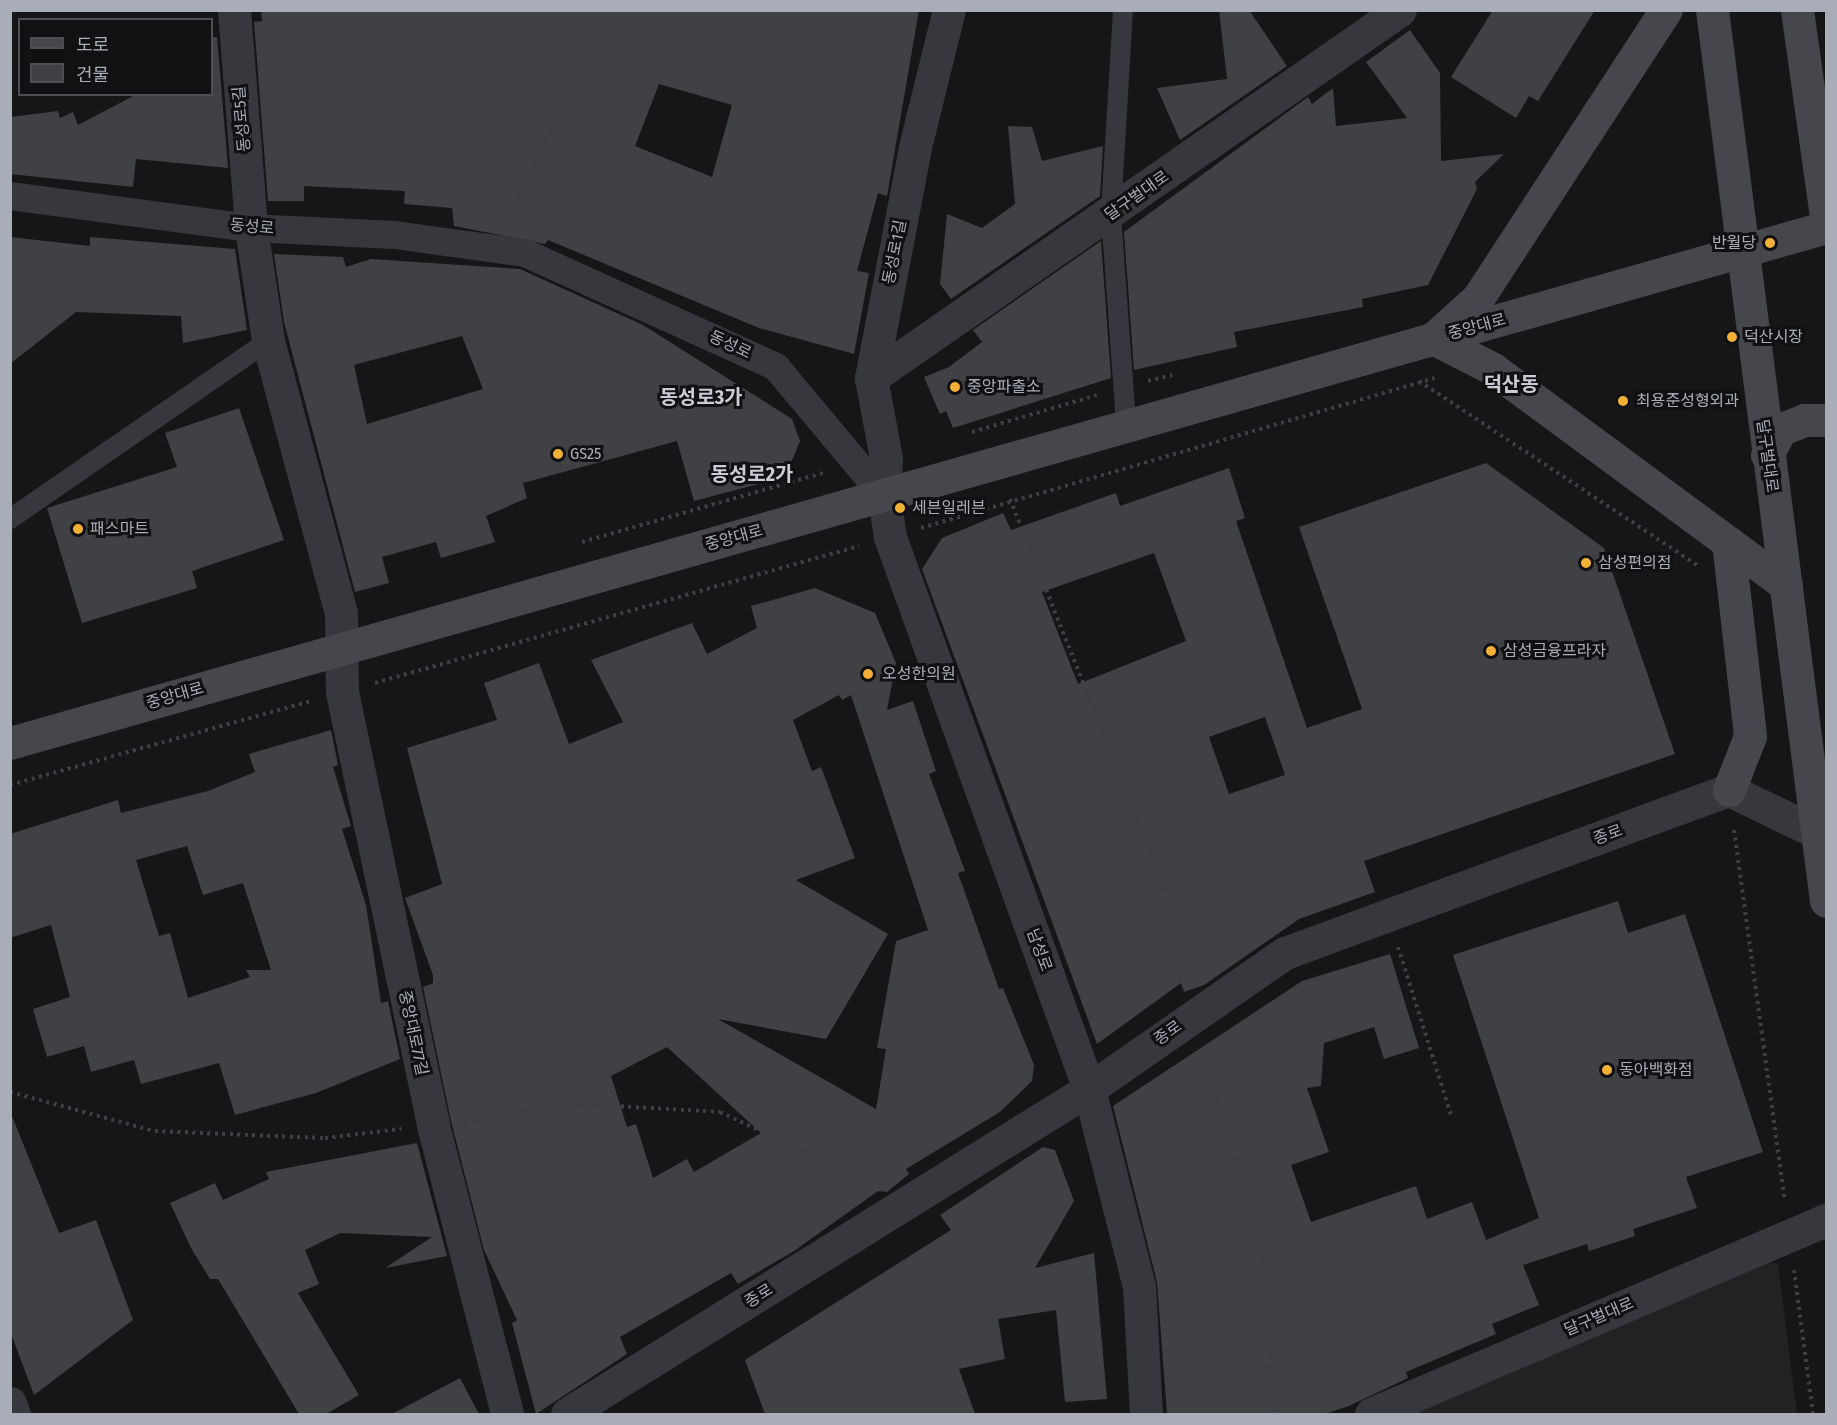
<!DOCTYPE html>
<meta charset="utf-8">
<style>
body{margin:0}
#map{position:relative;width:1837px;height:1425px;overflow:hidden;background:#161618;font-family:"Fira Sans Condensed","Noto Sans KR",sans-serif}
div>[style]{position:absolute}
[style*='--x']{left:calc(var(--x)*1px);top:calc(var(--y)*1px);width:calc(var(--w)*1px);rotate:calc(var(--a)*1deg)}
.built>*{inset:0;background:#222225}
.building>*{inset:0;background:#404145}
.path>*{height:4px;margin-top:-2px;transform-origin:0;background:repeating-linear-gradient(90deg,#3d3f44 0 3px,transparent 0 7.5px)}
.service>*{height:20px;margin:-10px;padding:0 10px;transform-origin:10px;border-radius:10px;background:#37383d}
.pedestrian>*{height:28px;margin:-14px;padding:0 14px;transform-origin:14px;border-radius:14px;background:#37383d}
.minor>*{height:33px;margin:-16.5px;padding:0 16.5px;transform-origin:16.5px;border-radius:16.5px;background:#37383d}
.tertiary>*{height:33px;margin:-16.5px;padding:0 16.5px;transform-origin:16.5px;border-radius:16.5px;background:#37383d}
.secondary>*{height:33px;margin:-16.5px;padding:0 16.5px;transform-origin:16.5px;border-radius:16.5px;background:#45474d}
.dots>*{width:16px;height:16px;translate:-50% -50%;box-sizing:border-box;border:3px solid #111113;border-radius:50%}
span{translate:-50% -50%;white-space:nowrap;text-align:center;line-height:1.15;-webkit-text-stroke:6px #111113;paint-order:stroke}
.street-label{font-size:16px;color:#a8adb8}
.poi-label{font-size:16px;color:#a8adb8}
.right{translate:-100% -50%;text-align:right}
.left{translate:0 -50%;text-align:left}
.quarter-label{font-size:20px;color:#c9ccd4;font-weight:700}
.frame{position:absolute;inset:0;border:12px solid #a8adb8;pointer-events:none}
.legend{position:absolute;left:18px;top:18px;width:195px;height:78px;box-sizing:border-box;background:#111113;border:2px solid #4d4f55;margin:0;padding:8px 10px;list-style:none;font-size:18px;color:#a8adb8}
.legend li{display:flex;align-items:center;gap:12px;height:30px}
.legend b{width:30px;border:2px solid #4d4f55}
</style>
<div id="map">
<div class="built">
<i style="clip-path:polygon(1760px 1260px,1778px 1264px,1797px 1414px,1410px 1414px)"></i>
</div>
<div class="building">
<i style="clip-path:polygon(evenodd,261px 10px,919px 10px,887px 196px,878px 193px,857px 271px,869px 273px,854px 354px,759px 328px,548px 240px,545px 244px,454px 226px,452px 208px,404px 204px,405px 191px,304px 186px,304px 201px,268px 201px,254px 22px,262px 21px,261px 10px,659px 84px,732px 105px,712px 177px,635px 146px,659px 84px)"></i>
<i style="clip-path:polygon(1219px 10px,1249px 10px,1287px 66px,1180px 140px,1157px 88px,1227px 79px)"></i>
<i style="clip-path:polygon(1493px 10px,1595px 10px,1538px 101px,1529px 96px,1516px 118px,1451px 77px)"></i>
<i style="clip-path:polygon(1410px 30px,1440px 73px,1441px 161px,1504px 154px,1475px 182px,1477px 189px,1428px 285px,1362px 299px,1363px 307px,1234px 332px,1237px 347px,1134px 370px,1124px 232px,1308px 97px,1312px 104px,1333px 88px,1336px 126px,1407px 118px,1366px 62px)"></i>
<i style="clip-path:polygon(212px 37px,217px 37px,228px 168px,136px 159px,133px 187px,10px 174px,10px 117px,58px 111px,60px 118px,73px 112px,78px 125px,137px 94px,212px 94px)"></i>
<i style="clip-path:polygon(1008px 126px,1032px 127px,1042px 161px,1103px 146px,1100px 196px,951px 299px,940px 284px,947px 214px,982px 228px,1015px 204px)"></i>
<i style="clip-path:polygon(10px 237px,90px 246px,90px 237px,235px 249px,247px 330px,183px 343px,181px 316px,76px 312px,10px 364px)"></i>
<i style="clip-path:polygon(1101px 241px,1111px 378px,953px 428px,946px 411px,940px 414px,924px 377px,949px 367px,982px 342px,973px 330px)"></i>
<i style="clip-path:polygon(evenodd,274px 254px,343px 257px,346px 267px,371px 259px,520px 269px,643px 325px,792px 419px,800px 441px,785px 477px,694px 501px,677px 441px,523px 483px,527px 498px,486px 516px,495px 542px,441px 558px,436px 542px,382px 557px,389px 583px,355px 592px,284px 322px,274px 254px,462px 336px,483px 389px,367px 424px,354px 365px,462px 336px)"></i>
<i style="clip-path:polygon(239px 408px,284px 540px,192px 571px,197px 588px,82px 623px,47px 508px,177px 467px,165px 433px)"></i>
<i style="clip-path:polygon(evenodd,1486px 463px,1604px 548px,1675px 754px,1364px 861px,1375px 892px,1299px 919px,1204px 985px,1184px 992px,1181px 983px,1097px 1044px,922px 569px,942px 538px,1003px 513px,1011px 530px,1116px 493px,1120px 506px,1229px 468px,1245px 518px,1236px 521px,1307px 728px,1362px 709px,1299px 527px,1486px 463px,1154px 553px,1186px 641px,1078px 684px,1042px 592px,1154px 553px,1486px 463px,1265px 717px,1285px 775px,1229px 794px,1209px 737px,1265px 717px)"></i>
<i style="clip-path:polygon(evenodd,815px 588px,875px 613px,896px 663px,887px 710px,913px 701px,936px 771px,929px 774px,965px 871px,958px 873px,999px 989px,1003px 988px,1034px 1065px,1032px 1081px,1000px 1112px,906px 1169px,909px 1174px,887px 1192px,878px 1191px,794px 1251px,738px 1284px,731px 1273px,620px 1337px,627px 1354px,536px 1414px,512px 1323px,517px 1320px,484px 1250px,451px 1121px,423px 987px,433px 983px,433px 975px,405px 898px,442px 884px,407px 748px,497px 720px,484px 683px,539px 663px,569px 744px,623px 722px,591px 660px,692px 623px,707px 654px,757px 628px,751px 606px,815px 588px,839px 695px,842px 700px,851px 695px,928px 930px,896px 941px,877px 1048px,886px 1049px,876px 1109px,718px 1019px,826px 1039px,888px 934px,796px 880px,855px 858px,821px 767px,812px 771px,793px 720px,839px 695px,815px 588px,667px 1047px,761px 1133px,694px 1172px,687px 1159px,653px 1178px,636px 1124px,627px 1127px,611px 1076px,667px 1047px)"></i>
<i style="clip-path:polygon(evenodd,331px 730px,338px 765px,333px 767px,351px 826px,342px 829px,366px 905px,381px 1003px,388px 1001px,400px 1059px,316px 1093px,235px 1115px,219px 1063px,141px 1084px,134px 1060px,91px 1072px,84px 1046px,47px 1057px,33px 1009px,70px 997px,51px 925px,10px 938px,10px 834px,118px 800px,121px 813px,208px 791px,255px 772px,249px 754px,331px 730px,187px 846px,203px 895px,243px 883px,271px 970px,246px 970px,250px 977px,188px 998px,170px 933px,159px 936px,136px 860px,187px 846px)"></i>
<i style="clip-path:polygon(1618px 901px,1628px 933px,1685px 914px,1763px 1152px,1686px 1177px,1697px 1208px,1633px 1229px,1635px 1236px,1589px 1251px,1587px 1244px,1523px 1265px,1539px 1305px,1492px 1324px,1496px 1334px,1406px 1372px,1408px 1378px,1349px 1406px,1324px 1414px,1167px 1414px,1157px 1282px,1113px 1106px,1302px 981px,1390px 954px,1419px 1048px,1384px 1059px,1374px 1027px,1324px 1043px,1321px 1086px,1307px 1088px,1329px 1152px,1291px 1165px,1311px 1222px,1416px 1186px,1427px 1219px,1472px 1202px,1486px 1240px,1539px 1218px,1453px 955px)"></i>
<i style="clip-path:polygon(10px 1111px,59px 1233px,96px 1220px,133px 1320px,34px 1395px,10px 1331px)"></i>
<i style="clip-path:polygon(417px 1143px,447px 1256px,385px 1268px,432px 1237px,340px 1233px,305px 1250px,319px 1284px,298px 1293px,359px 1395px,326px 1414px,299px 1414px,218px 1279px,210px 1279px,191px 1248px,170px 1203px,215px 1183px,223px 1200px,269px 1179px,266px 1172px)"></i>
<i style="clip-path:polygon(1043px 1147px,1055px 1150px,1074px 1201px,1035px 1268px,1094px 1253px,1107px 1399px,1065px 1402px,1056px 1310px,998px 1319px,1005px 1359px,959px 1369px,975px 1414px,765px 1414px,745px 1360px,951px 1230px,940px 1215px)"></i>
<i style="clip-path:polygon(460px 1378px,479px 1414px,392px 1414px)"></i>
</div>
<div class="path">
<i style="--x:507;--y:221;--w:233;--a:-64.6"></i>
<i style="--x:1148;--y:381;--w:25;--a:-14"></i>
<i style="--x:1419;--y:381;--w:335;--a:33.5"></i>
<i style="--x:972;--y:432;--w:130;--a:-16.5"></i>
<i style="--x:1010;--y:499;--w:411;--a:68.3"></i>
<i style="--x:1162;--y:881;--w:101;--a:72.6"></i>
<i style="--x:921;--y:528;--w:535;--a:-16.27"></i>
<i style="--x:582;--y:542;--w:251;--a:-16"></i>
<i style="--x:375;--y:683;--w:503;--a:-15.8"></i>
<i style="--x:10;--y:785;--w:312;--a:-15.6"></i>
<i style="--x:1734;--y:830;--w:373;--a:82.2"></i>
<i style="--x:1398;--y:947;--w:176;--a:72.5"></i>
<i style="--x:1203;--y:1049;--w:204;--a:73.5"></i>
<i style="--x:1261;--y:1245;--w:169;--a:85.6"></i>
<i style="--x:10;--y:1092;--w:150;--a:15.1"></i>
<i style="--x:155;--y:1131;--w:170;--a:2.4"></i>
<i style="--x:325;--y:1138;--w:77;--a:-6.8"></i>
<i style="--x:465;--y:1123;--w:98;--a:-11.8"></i>
<i style="--x:561;--y:1103;--w:159;--a:3.2"></i>
<i style="--x:720;--y:1112;--w:91;--a:25.4"></i>
<i style="--x:802;--y:1151;--w:73;--a:32.2"></i>
<i style="--x:1794;--y:1270;--w:145;--a:82.5"></i>
</div>
<div class="service">
<i style="--x:1123;--y:10;--w:204;--a:93.4"></i>
<i style="--x:1111;--y:214;--w:211;--a:85.9"></i>
<i style="--x:10;--y:519;--w:313;--a:-34.6"></i>
</div>
<div class="pedestrian">
<i style="--x:10;--y:196;--w:243;--a:7.6"></i>
<i style="--x:251;--y:228;--w:144;--a:2.8"></i>
<i style="--x:395;--y:235;--w:131;--a:7.9"></i>
<i style="--x:525;--y:253;--w:276;--a:24.4"></i>
<i style="--x:776;--y:367;--w:168;--a:50.1"></i>
</div>
<div class="minor">
<i style="--x:234;--y:10;--w:219;--a:85.5"></i>
<i style="--x:251;--y:228;--w:114;--a:81.4"></i>
<i style="--x:268;--y:341;--w:282;--a:75"></i>
<i style="--x:341;--y:613;--w:79;--a:89.3"></i>
<i style="--x:342;--y:692;--w:442;--a:78.1"></i>
<i style="--x:433;--y:1125;--w:298;--a:75.6"></i>
<i style="--x:871;--y:378;--w:644;--a:-34.82"></i>
<i style="--x:884;--y:496;--w:38;--a:-87"></i>
<i style="--x:886;--y:458;--w:81;--a:-100.6"></i>
<i style="--x:871;--y:378;--w:235;--a:-79.2"></i>
<i style="--x:915;--y:147;--w:141;--a:-76.1"></i>
<i style="--x:10;--y:1403;--w:12;--a:70"></i>
<i style="--x:1371;--y:1414;--w:495;--a:-23.1"></i>
</div>
<div class="tertiary">
<i style="--x:884;--y:496;--w:41;--a:81.7"></i>
<i style="--x:890;--y:537;--w:587;--a:70.18"></i>
<i style="--x:1089;--y:1089;--w:203;--a:75.8"></i>
<i style="--x:1139;--y:1286;--w:128;--a:86.9"></i>
<i style="--x:567;--y:1414;--w:615;--a:-31.91"></i>
<i style="--x:1089;--y:1089;--w:239;--a:-34.8"></i>
<i style="--x:1285;--y:953;--w:473;--a:-20.2"></i>
<i style="--x:1729;--y:790;--w:97;--a:25.8"></i>
</div>
<div class="secondary">
<i style="--x:1712;--y:10;--w:898;--a:82.71"></i>
<i style="--x:1797;--y:10;--w:208;--a:82"></i>
<i style="--x:1436;--y:336;--w:57;--a:-42.1"></i>
<i style="--x:1478;--y:298;--w:344;--a:-56.9"></i>
<i style="--x:1433;--y:338;--w:68;--a:27.3"></i>
<i style="--x:1493;--y:369;--w:364;--a:36.4"></i>
<i style="--x:1767;--y:455;--w:30;--a:-62"></i>
<i style="--x:1781;--y:429;--w:25;--a:-21"></i>
<i style="--x:1804;--y:420;--w:22;--a:0"></i>
<i style="--x:1728;--y:542;--w:195;--a:83.5"></i>
<i style="--x:1750;--y:736;--w:58;--a:111.3"></i>
<i style="--x:10;--y:743;--w:1888;--a:-15.86"></i>
</div>
<div class="dots">
<i style="left:1770px;top:243px;background:#f2b134"></i>
<i style="left:1732px;top:337px;background:#f2b134"></i>
<i style="left:955px;top:387px;background:#f2b134"></i>
<i style="left:1623px;top:401px;background:#f2b134"></i>
<i style="left:558px;top:454px;background:#f2b134"></i>
<i style="left:900px;top:508px;background:#f2b134"></i>
<i style="left:78px;top:529px;background:#f2b134"></i>
<i style="left:1586px;top:563px;background:#f2b134"></i>
<i style="left:1491px;top:651px;background:#f2b134"></i>
<i style="left:868px;top:674px;background:#f2b134"></i>
<i style="left:1607px;top:1070px;background:#f2b134"></i>
</div>
<div class="street-label">
<span style="left:242px;top:119px;rotate:-95deg">동성로5길</span>
<span style="left:1137px;top:196px;rotate:-35deg">달구벌대로</span>
<span style="left:252px;top:227px;rotate:5deg">동성로</span>
<span style="left:895px;top:252px;rotate:-79deg">동성로1길</span>
<span style="left:1477px;top:327px;rotate:-15deg">중앙대로</span>
<span style="left:730px;top:345px;rotate:25deg">동성로</span>
<span style="left:1767px;top:456px;rotate:82deg">달구벌대로</span>
<span style="left:734px;top:538px;rotate:-15deg">중앙대로</span>
<span style="left:175px;top:696px;rotate:-16deg">중앙대로</span>
<span style="left:1608px;top:835px;rotate:-20deg">종로</span>
<span style="left:1039px;top:950px;rotate:70deg">남성로</span>
<span style="left:413px;top:1033px;rotate:78deg">중앙대로77길</span>
<span style="left:1168px;top:1033px;rotate:-35deg">종로</span>
<span style="left:759px;top:1296px;rotate:-32deg">종로</span>
<span style="left:1599px;top:1317px;rotate:-23deg">달구벌대로</span>
</div>
<div class="poi-label">
<span class="right" style="left:1756px;top:243px">반월당</span>
<span class="left" style="left:1744px;top:337px">덕산시장</span>
<span class="left" style="left:967px;top:387px">중앙파출소</span>
<span class="left" style="left:1636px;top:401px">최용준성형외과</span>
<span class="left" style="left:570px;top:454px">GS25</span>
<span class="left" style="left:912px;top:508px">세븐일레븐</span>
<span class="left" style="left:90px;top:529px">패스마트</span>
<span class="left" style="left:1598px;top:563px">삼성편의점</span>
<span class="left" style="left:1503px;top:651px">삼성금융프라자</span>
<span class="left" style="left:882px;top:674px">오성한의원</span>
<span class="left" style="left:1619px;top:1070px">동아백화점</span>
</div>
<div class="quarter-label">
<span style="left:1511px;top:384px">덕산동</span>
<span style="left:701px;top:397px">동성로3가</span>
<span style="left:752px;top:474px">동성로2가</span>
</div>
<div class="frame"></div>
<ul class="legend">
<li><b style="height:8px;background:#45474d"></b>도로</li>
<li><b style="height:16px;background:#404145"></b>건물</li>
</ul>
</div>
